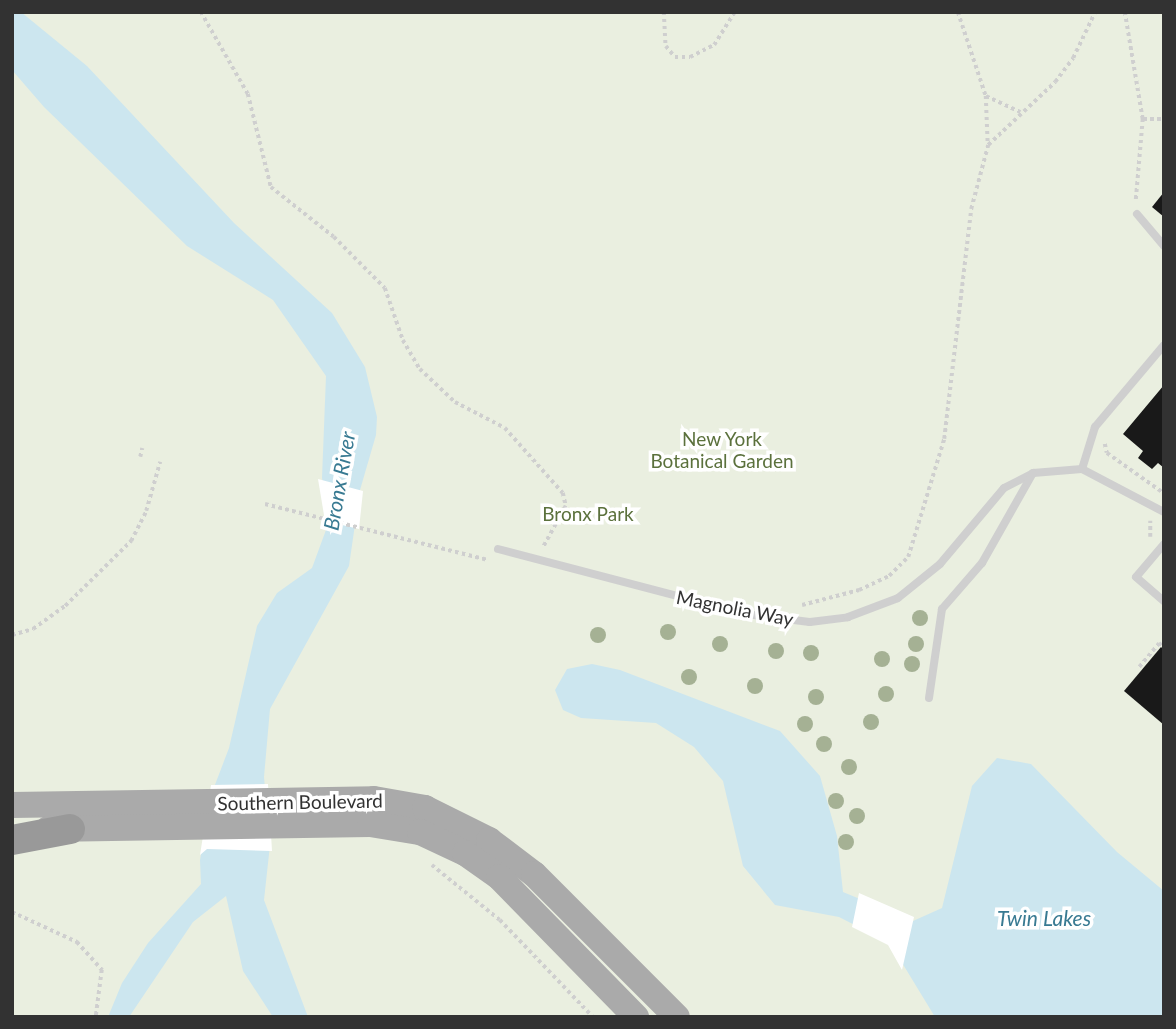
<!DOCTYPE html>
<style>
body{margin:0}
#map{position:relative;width:1176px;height:1029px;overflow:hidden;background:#fff;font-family:Lato,sans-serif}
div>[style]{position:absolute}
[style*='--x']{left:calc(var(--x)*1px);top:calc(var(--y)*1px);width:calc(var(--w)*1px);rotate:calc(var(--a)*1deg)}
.green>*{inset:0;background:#eaefe0;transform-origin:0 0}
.water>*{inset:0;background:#cce6ef}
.pier>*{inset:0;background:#fff}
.building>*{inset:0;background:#191919}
.path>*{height:3.5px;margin-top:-1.75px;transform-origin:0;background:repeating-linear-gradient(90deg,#cfcfcf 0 3.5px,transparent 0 7px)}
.lane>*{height:8px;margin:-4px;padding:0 4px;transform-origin:4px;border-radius:4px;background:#cfcfcf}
.primary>*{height:26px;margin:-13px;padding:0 13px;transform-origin:13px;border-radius:13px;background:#aaa}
.highway>*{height:30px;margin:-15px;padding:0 15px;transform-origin:15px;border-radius:15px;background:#999}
.trees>*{width:16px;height:16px;margin:-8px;border-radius:50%;background:#a5b194}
span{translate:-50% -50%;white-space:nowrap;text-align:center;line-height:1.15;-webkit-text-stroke:7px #fff;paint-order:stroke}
.park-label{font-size:19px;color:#5b713c}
.street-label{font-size:19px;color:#323232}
.water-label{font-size:21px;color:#387a92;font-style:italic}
.frame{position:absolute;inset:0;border:14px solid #323232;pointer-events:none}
</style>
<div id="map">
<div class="green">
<i style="left:12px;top:12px;width:1152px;height:1005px"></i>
</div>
<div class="water">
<i style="clip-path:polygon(12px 12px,21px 12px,87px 66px,234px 223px,332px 313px,365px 367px,377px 417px,376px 435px,360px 490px,349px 566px,270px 709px,264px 777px,270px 845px,264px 900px,308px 1017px,273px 1017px,243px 971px,226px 896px,193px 922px,129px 1017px,108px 1017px,122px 983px,148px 943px,201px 884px,200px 860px,213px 790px,229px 748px,257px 626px,277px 593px,312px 568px,330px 519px,322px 478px,326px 376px,273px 300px,187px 246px,44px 107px,12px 70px)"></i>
<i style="clip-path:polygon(592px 664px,620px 670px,780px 731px,820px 776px,837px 836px,843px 892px,913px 921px,942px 908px,972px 786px,997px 758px,1031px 764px,1117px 852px,1164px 891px,1164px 1017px,935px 1017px,890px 943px,839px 917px,775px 905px,743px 866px,723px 781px,694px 747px,656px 723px,581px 718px,563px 710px,555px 690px,567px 669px)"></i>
</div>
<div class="pier">
<i style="clip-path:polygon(318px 479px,363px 491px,359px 529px,325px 521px)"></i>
<i style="clip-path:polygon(268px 784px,272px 851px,207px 849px,200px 855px,211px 785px)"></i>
<i style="clip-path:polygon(859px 893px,914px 917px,902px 970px,888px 945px,852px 927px)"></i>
</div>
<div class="building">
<i style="clip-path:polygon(1164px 192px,1164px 217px,1152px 207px)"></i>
<i style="clip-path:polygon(1164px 385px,1164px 468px,1158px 463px,1152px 469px,1138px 458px,1143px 451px,1123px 434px)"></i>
<i style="clip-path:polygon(1161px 647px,1164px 650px,1164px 725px,1124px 691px)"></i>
</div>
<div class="path">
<i style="--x:201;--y:12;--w:95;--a:60.2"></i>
<i style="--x:248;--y:94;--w:96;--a:76.1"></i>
<i style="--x:271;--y:187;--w:80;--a:38.4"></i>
<i style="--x:334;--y:237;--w:72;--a:45"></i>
<i style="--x:385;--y:288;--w:55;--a:70.9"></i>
<i style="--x:403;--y:340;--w:34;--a:60"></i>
<i style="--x:420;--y:369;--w:48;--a:43.3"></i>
<i style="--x:455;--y:402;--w:56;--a:27.5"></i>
<i style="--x:505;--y:428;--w:87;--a:48.3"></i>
<i style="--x:563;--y:493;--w:13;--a:77"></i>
<i style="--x:566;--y:506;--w:46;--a:118.8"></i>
<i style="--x:664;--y:12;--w:34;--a:87"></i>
<i style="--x:666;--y:46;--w:14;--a:51"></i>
<i style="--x:675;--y:57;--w:15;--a:0"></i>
<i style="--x:690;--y:57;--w:27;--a:-27"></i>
<i style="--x:714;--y:45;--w:39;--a:-58"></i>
<i style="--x:958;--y:12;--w:89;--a:71.6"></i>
<i style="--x:986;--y:96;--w:49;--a:87.7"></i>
<i style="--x:1125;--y:12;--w:109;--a:80.5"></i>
<i style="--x:1143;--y:119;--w:82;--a:94.9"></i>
<i style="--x:986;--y:96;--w:38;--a:25"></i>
<i style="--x:1143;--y:119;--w:21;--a:0"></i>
<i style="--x:1105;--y:444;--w:9;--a:77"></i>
<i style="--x:1107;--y:453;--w:67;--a:35.3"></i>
<i style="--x:140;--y:457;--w:9;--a:-77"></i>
<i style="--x:265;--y:504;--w:230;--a:14.1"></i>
<i style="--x:1150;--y:537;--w:16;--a:-90"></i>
<i style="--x:802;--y:605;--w:59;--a:-14.7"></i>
<i style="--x:859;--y:590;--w:33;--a:-25"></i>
<i style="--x:889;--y:576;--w:27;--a:-45"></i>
<i style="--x:908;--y:557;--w:123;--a:-73"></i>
<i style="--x:944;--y:439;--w:232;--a:-83.3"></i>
<i style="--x:971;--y:209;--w:66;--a:-75.1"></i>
<i style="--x:988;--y:145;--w:92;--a:-43.2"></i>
<i style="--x:1055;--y:82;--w:30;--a:-53"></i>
<i style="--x:1073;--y:58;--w:51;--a:-64.4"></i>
<i style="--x:12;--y:635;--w:22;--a:-16"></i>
<i style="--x:33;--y:629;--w:39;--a:-36"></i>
<i style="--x:65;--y:606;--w:93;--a:-44.6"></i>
<i style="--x:131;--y:541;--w:34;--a:-63"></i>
<i style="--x:146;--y:511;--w:51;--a:-74.1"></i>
<i style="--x:1139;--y:667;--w:31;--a:-50"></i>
<i style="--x:1159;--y:643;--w:6;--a:39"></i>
<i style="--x:432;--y:865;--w:87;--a:39"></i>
<i style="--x:500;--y:920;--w:134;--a:46.2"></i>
<i style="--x:12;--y:912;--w:72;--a:24.8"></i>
<i style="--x:77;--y:942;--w:38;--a:48"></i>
<i style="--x:102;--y:970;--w:47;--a:97.3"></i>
</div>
<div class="lane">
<i style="--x:1137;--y:214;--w:42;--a:49.8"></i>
<i style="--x:1082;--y:469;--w:44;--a:-72.8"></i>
<i style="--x:1095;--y:427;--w:107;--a:-49.9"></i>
<i style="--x:1164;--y:544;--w:43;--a:130.3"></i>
<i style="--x:1136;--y:577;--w:37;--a:41"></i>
<i style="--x:498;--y:549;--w:255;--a:14.7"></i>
<i style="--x:745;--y:614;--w:65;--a:7"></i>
<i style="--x:810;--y:622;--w:38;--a:-7"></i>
<i style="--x:848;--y:617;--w:53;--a:-20.8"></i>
<i style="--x:898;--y:598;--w:54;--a:-39"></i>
<i style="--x:940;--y:564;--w:99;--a:-49.9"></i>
<i style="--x:1004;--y:488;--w:33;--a:-27"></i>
<i style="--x:1033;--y:473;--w:49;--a:-4.7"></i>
<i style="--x:1082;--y:469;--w:93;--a:27.7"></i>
<i style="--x:929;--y:698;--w:90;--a:-81.7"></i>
<i style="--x:942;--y:609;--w:61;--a:-49"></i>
<i style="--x:982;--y:563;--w:103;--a:-60.5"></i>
</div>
<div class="primary">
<i style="--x:12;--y:805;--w:362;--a:-0.9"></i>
<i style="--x:374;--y:799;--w:52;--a:10"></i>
<i style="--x:425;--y:808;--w:72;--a:26.6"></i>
<i style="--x:489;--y:840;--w:56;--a:37.1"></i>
<i style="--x:534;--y:874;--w:202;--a:45"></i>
<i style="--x:48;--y:829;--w:322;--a:-0.9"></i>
<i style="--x:370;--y:824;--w:51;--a:9.1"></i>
<i style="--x:420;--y:832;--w:50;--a:25"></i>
<i style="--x:465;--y:853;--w:42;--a:35.2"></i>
<i style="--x:499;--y:877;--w:196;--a:45.6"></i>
</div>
<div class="highway">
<i style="--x:12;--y:840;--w:59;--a:-10.7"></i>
</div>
<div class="trees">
<i style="left:920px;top:618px"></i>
<i style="left:668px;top:632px"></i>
<i style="left:598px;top:635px"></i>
<i style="left:720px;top:644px"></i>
<i style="left:916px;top:644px"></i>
<i style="left:776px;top:651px"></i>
<i style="left:811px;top:653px"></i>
<i style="left:882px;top:659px"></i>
<i style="left:912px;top:664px"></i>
<i style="left:689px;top:677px"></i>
<i style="left:755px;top:686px"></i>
<i style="left:886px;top:694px"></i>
<i style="left:816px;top:697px"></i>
<i style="left:871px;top:722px"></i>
<i style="left:805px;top:724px"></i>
<i style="left:824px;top:744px"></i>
<i style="left:849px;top:767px"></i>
<i style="left:836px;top:801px"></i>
<i style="left:857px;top:816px"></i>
<i style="left:846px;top:842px"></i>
</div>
<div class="park-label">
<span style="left:722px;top:450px">New York<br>Botanical Garden</span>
<span style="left:588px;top:514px">Bronx Park</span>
</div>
<div class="street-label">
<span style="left:735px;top:608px;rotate:11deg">Magnolia Way</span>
<span style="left:300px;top:802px;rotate:-1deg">Southern Boulevard</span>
</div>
<div class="water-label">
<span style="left:339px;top:481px;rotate:-80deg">Bronx River</span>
<span style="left:1044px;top:918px">Twin Lakes</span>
</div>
<div class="frame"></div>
</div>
